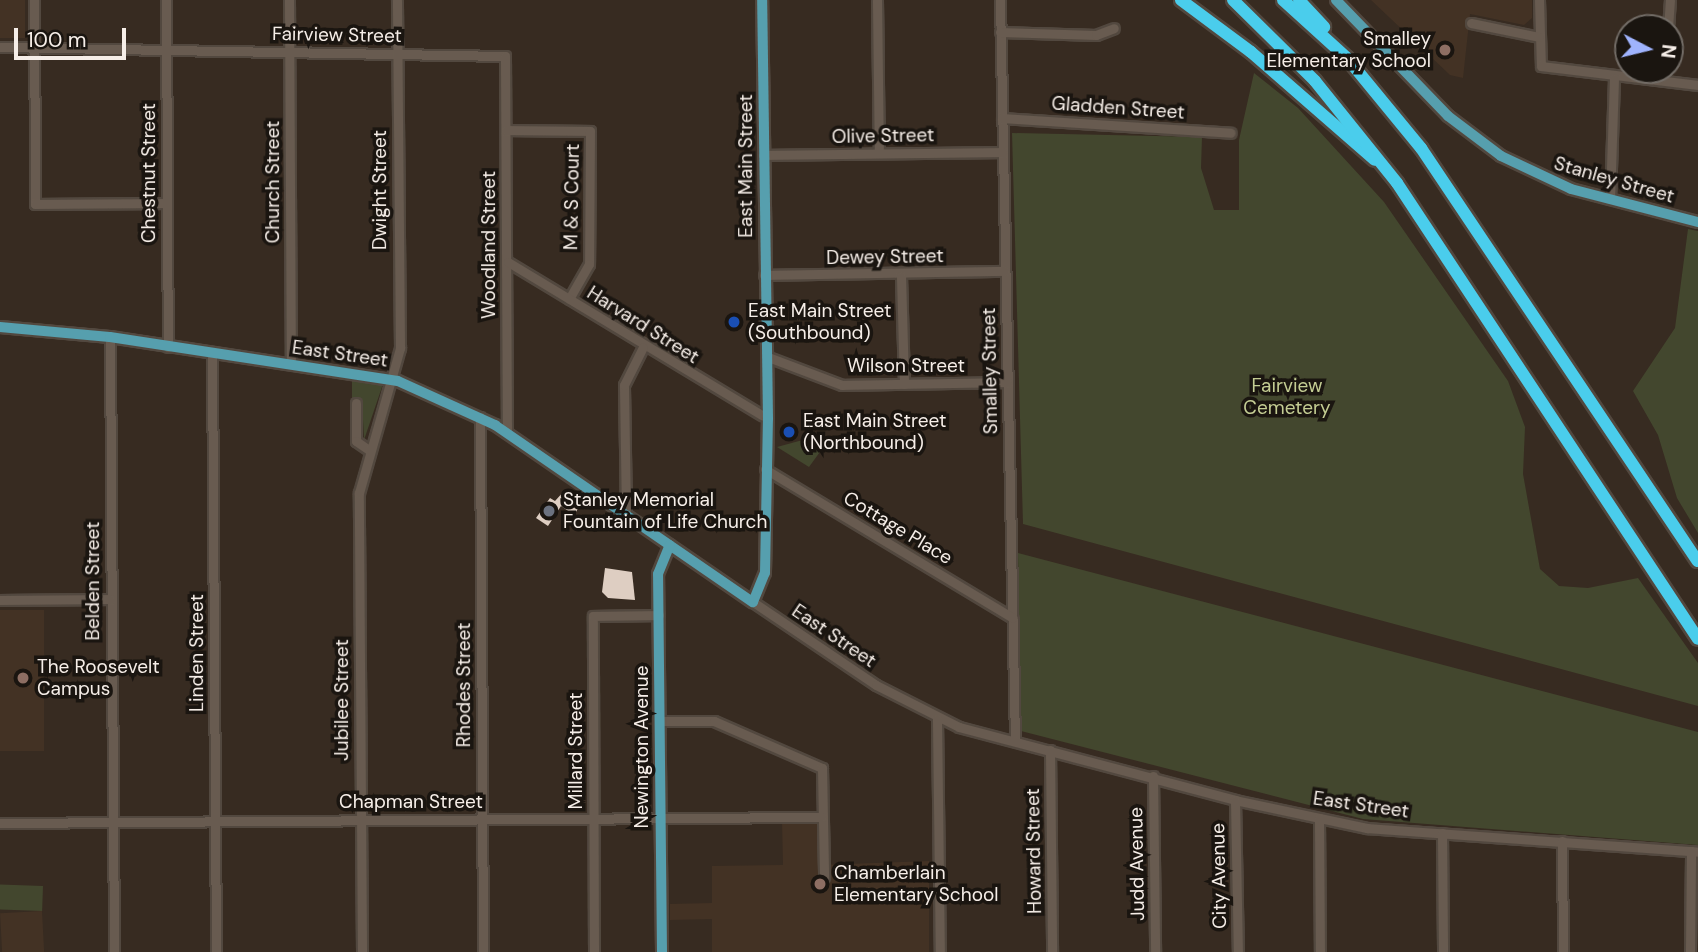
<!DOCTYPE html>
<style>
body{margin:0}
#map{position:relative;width:1698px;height:952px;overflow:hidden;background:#372b21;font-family:"DM Sans",sans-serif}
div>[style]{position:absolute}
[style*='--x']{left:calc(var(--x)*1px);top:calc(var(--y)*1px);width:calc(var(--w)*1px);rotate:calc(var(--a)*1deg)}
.built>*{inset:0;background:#433224;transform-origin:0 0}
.green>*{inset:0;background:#43472e;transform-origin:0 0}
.building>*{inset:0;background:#decec2}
.roads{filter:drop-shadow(2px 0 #52483f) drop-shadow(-2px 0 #52483f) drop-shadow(0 2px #52483f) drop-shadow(0 -2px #52483f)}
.minor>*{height:9px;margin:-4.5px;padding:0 4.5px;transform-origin:4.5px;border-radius:4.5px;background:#685b50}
.major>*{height:10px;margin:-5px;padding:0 5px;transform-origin:5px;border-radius:5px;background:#569fae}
.highway>*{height:12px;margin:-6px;padding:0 6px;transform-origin:6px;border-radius:6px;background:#4acdec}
.dots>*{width:19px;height:19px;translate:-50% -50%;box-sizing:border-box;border:4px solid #1a1510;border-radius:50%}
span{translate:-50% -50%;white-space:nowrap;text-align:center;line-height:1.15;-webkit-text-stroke:7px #1a1510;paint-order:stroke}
.street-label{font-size:19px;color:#f6eee8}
.poi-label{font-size:19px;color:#f6eee8}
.right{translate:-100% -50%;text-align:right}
.left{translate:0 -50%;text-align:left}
.park-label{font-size:19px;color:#c4cd93}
.north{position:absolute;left:1614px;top:14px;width:70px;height:70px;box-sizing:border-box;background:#1a1510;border:2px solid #726c66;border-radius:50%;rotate:97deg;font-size:19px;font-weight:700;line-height:28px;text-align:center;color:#f6eee8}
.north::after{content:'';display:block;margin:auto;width:24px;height:32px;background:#9fb3fd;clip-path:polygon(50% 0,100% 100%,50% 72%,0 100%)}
.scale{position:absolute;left:14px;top:28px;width:112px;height:32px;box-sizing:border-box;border:4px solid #f6eee8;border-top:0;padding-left:9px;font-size:21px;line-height:24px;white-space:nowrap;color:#f6eee8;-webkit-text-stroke:5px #1a1510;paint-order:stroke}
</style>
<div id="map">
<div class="built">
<i style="left:0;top:0;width:25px;height:38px"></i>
<i style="clip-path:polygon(1371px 0,1532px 0,1532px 18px,1524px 25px,1470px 14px,1463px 78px,1450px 75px)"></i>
<i style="left:0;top:610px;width:44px;height:141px"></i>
<i style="clip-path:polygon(782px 822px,819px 823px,821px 865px,929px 861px,929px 952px,712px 952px,712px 919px,670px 920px,670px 904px,712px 903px,712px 866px,783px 865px)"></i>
<i style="left:42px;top:911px;width:41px;height:42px;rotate:87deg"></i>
</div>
<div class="green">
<i style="clip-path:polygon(1254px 73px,1298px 108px,1384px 202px,1508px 381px,1525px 427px,1523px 474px,1540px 569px,1559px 586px,1588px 588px,1638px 578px,1698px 663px,1698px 706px,1023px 524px,1012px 133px,1202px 137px,1201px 168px,1214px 210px,1239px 210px,1239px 140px)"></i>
<i style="clip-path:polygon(1688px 229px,1698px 231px,1698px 533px,1677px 498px,1658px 435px,1633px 391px,1675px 328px)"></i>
<i style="clip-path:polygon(352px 377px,383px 384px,364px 440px,362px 399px,352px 398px)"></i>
<i style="clip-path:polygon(810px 438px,825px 445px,809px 467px,777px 447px)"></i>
<i style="clip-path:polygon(1018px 553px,1698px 732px,1698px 845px,1363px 819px,1021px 731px)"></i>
<i style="left:43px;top:886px;width:25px;height:43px;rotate:92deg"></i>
</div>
<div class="building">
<i style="clip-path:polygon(565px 490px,581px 504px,574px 515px,561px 506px,548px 526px,536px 518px,550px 498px,555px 501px)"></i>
<i style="clip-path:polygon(605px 568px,632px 572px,635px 600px,608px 598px,602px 592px)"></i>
</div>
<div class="roads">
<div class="minor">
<i style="--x:34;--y:0;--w:204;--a:89.7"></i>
<i style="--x:35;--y:204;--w:132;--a:-0.4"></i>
<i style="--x:166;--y:0;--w:347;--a:89.7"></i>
<i style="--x:289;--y:0;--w:364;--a:89.7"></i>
<i style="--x:877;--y:0;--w:153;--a:89.3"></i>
<i style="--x:1000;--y:0;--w:741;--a:88.84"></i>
<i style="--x:1539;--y:0;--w:66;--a:88.3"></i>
<i style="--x:1541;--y:66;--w:158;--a:6.9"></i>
<i style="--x:1471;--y:23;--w:69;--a:11.6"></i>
<i style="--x:1668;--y:28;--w:28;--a:-86"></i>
<i style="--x:1000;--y:32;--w:96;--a:1.8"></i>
<i style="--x:1096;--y:35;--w:19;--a:-21"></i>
<i style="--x:0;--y:47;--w:505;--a:1.02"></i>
<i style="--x:505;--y:56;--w:377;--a:89.7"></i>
<i style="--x:1002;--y:118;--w:229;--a:3.7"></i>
<i style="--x:506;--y:130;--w:84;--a:0.7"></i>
<i style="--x:590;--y:131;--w:133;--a:90.4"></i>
<i style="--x:589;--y:264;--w:40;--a:119.7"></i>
<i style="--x:763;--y:155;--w:240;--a:-0.7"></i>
<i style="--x:1610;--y:199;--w:121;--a:-88.1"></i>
<i style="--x:508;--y:262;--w:297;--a:31.1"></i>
<i style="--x:764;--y:275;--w:241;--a:-1"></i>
<i style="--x:901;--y:276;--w:108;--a:88.4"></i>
<i style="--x:110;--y:337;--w:615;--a:89.63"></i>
<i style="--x:212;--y:354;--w:598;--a:89.62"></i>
<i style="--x:768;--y:357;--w:79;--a:20.7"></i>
<i style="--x:842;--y:385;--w:165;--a:-1"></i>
<i style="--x:356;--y:403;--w:38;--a:90"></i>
<i style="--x:356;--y:441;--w:16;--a:35"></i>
<i style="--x:480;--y:417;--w:535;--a:89.68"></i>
<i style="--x:765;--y:469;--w:289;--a:31"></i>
<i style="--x:626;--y:514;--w:129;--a:-90.9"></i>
<i style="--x:624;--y:385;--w:42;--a:-63.4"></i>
<i style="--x:0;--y:600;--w:110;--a:-0.5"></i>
<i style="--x:753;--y:602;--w:148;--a:34"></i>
<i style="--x:876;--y:685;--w:93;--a:26.8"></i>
<i style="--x:959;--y:727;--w:285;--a:14.8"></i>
<i style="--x:1235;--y:800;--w:135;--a:12"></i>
<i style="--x:1367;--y:828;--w:332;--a:4.1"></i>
<i style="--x:937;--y:719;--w:233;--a:89.3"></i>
<i style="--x:660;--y:721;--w:54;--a:0"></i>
<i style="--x:714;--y:721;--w:118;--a:23.5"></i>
<i style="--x:822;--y:768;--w:109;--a:88.9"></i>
<i style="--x:1050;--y:750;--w:202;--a:89.4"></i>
<i style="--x:1153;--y:776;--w:176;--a:89.3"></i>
<i style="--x:1235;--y:800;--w:152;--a:88.9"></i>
<i style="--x:1319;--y:818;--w:134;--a:89.6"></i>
<i style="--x:0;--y:823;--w:822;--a:-0.42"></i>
<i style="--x:1442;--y:833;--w:119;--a:89.5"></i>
<i style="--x:1562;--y:841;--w:111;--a:89.5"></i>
<i style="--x:362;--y:952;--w:459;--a:-90.4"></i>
<i style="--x:359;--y:493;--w:151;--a:-74.2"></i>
<i style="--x:400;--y:348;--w:348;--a:-90.5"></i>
<i style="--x:594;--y:952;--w:336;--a:-90.2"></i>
<i style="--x:593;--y:616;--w:66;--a:-0.9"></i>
<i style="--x:1690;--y:952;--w:101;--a:-89.4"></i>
</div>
<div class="major">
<i style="--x:1336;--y:0;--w:161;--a:46"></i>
<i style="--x:1448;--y:116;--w:66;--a:37"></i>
<i style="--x:1501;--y:156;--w:77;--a:25.2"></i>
<i style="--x:1571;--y:189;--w:131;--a:14.6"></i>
<i style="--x:0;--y:327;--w:110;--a:5.2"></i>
<i style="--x:110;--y:337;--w:291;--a:8.7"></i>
<i style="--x:398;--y:381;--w:107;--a:24.4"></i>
<i style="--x:495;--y:425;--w:313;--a:34.5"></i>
<i style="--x:753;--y:602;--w:31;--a:-68"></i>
<i style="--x:765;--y:573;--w:154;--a:-88.9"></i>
<i style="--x:768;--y:419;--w:419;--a:-90.8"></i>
<i style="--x:662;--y:952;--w:378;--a:-90.6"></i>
<i style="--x:658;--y:574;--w:31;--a:-68"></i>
</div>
<div class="highway">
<i style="--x:1181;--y:0;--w:87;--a:36.6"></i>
<i style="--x:1251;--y:52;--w:164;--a:41.1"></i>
<i style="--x:1233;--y:0;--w:115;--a:44.6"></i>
<i style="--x:1315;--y:81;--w:131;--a:51.2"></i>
<i style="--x:1397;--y:183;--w:546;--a:56.57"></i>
<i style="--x:1283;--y:0;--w:86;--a:42.2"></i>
<i style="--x:1347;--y:58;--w:117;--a:50.6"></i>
<i style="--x:1421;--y:148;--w:497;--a:56.2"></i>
<i style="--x:1299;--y:0;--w:37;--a:47"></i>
</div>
</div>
<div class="dots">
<i style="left:1445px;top:50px;background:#8d6e63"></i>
<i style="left:734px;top:322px;background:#1a4fb4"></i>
<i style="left:789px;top:432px;background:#1a4fb4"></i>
<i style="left:549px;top:511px;background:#6b7280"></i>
<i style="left:23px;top:678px;background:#8d6e63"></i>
<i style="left:820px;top:884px;background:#8d6e63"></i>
</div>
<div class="street-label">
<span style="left:337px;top:35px;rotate:1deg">Fairview Street</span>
<span style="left:1118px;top:108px;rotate:4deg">Gladden Street</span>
<span style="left:883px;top:136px;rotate:-1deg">Olive Street</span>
<span style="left:746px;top:166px;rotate:-90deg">East Main Street</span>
<span style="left:149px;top:173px;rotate:-90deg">Chestnut Street</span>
<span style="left:1614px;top:180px;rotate:16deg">Stanley Street</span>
<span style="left:273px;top:182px;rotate:-90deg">Church Street</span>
<span style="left:380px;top:190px;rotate:-90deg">Dwight Street</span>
<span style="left:572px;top:197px;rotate:-89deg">M &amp; S Court</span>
<span style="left:489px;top:245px;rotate:-90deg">Woodland Street</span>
<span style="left:885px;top:257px;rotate:-1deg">Dewey Street</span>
<span style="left:643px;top:325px;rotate:32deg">Harvard Street</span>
<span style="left:340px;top:354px;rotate:8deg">East Street</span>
<span style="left:906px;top:366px">Wilson Street</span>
<span style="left:990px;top:371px;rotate:-91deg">Smalley Street</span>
<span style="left:898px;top:528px;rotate:31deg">Cottage Place</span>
<span style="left:93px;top:581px;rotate:-90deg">Belden Street</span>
<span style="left:834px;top:636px;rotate:34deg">East Street</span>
<span style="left:197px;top:653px;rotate:-90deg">Linden Street</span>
<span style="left:464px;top:685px;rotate:-90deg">Rhodes Street</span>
<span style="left:342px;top:700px;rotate:-90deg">Jubilee Street</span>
<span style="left:642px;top:747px;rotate:-90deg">Newington Avenue</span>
<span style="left:576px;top:751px;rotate:-90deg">Millard Street</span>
<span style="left:411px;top:802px">Chapman Street</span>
<span style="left:1361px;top:805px;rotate:8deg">East Street</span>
<span style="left:1034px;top:851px;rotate:-91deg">Howard Street</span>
<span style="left:1137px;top:864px;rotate:-91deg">Judd Avenue</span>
<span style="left:1219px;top:876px;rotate:-91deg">City Avenue</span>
</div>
<div class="poi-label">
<span class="right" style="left:1431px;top:50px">Smalley<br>Elementary School</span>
<span class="left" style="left:748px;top:322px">East Main Street<br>(Southbound)</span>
<span class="left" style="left:803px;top:432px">East Main Street<br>(Northbound)</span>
<span class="left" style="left:563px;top:511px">Stanley Memorial<br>Fountain of Life Church</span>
<span class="left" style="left:37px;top:678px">The Roosevelt<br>Campus</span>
<span class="left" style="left:834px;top:884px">Chamberlain<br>Elementary School</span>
</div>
<div class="park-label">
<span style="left:1287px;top:397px">Fairview<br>Cemetery</span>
</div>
<div class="north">N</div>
<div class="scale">100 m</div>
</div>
